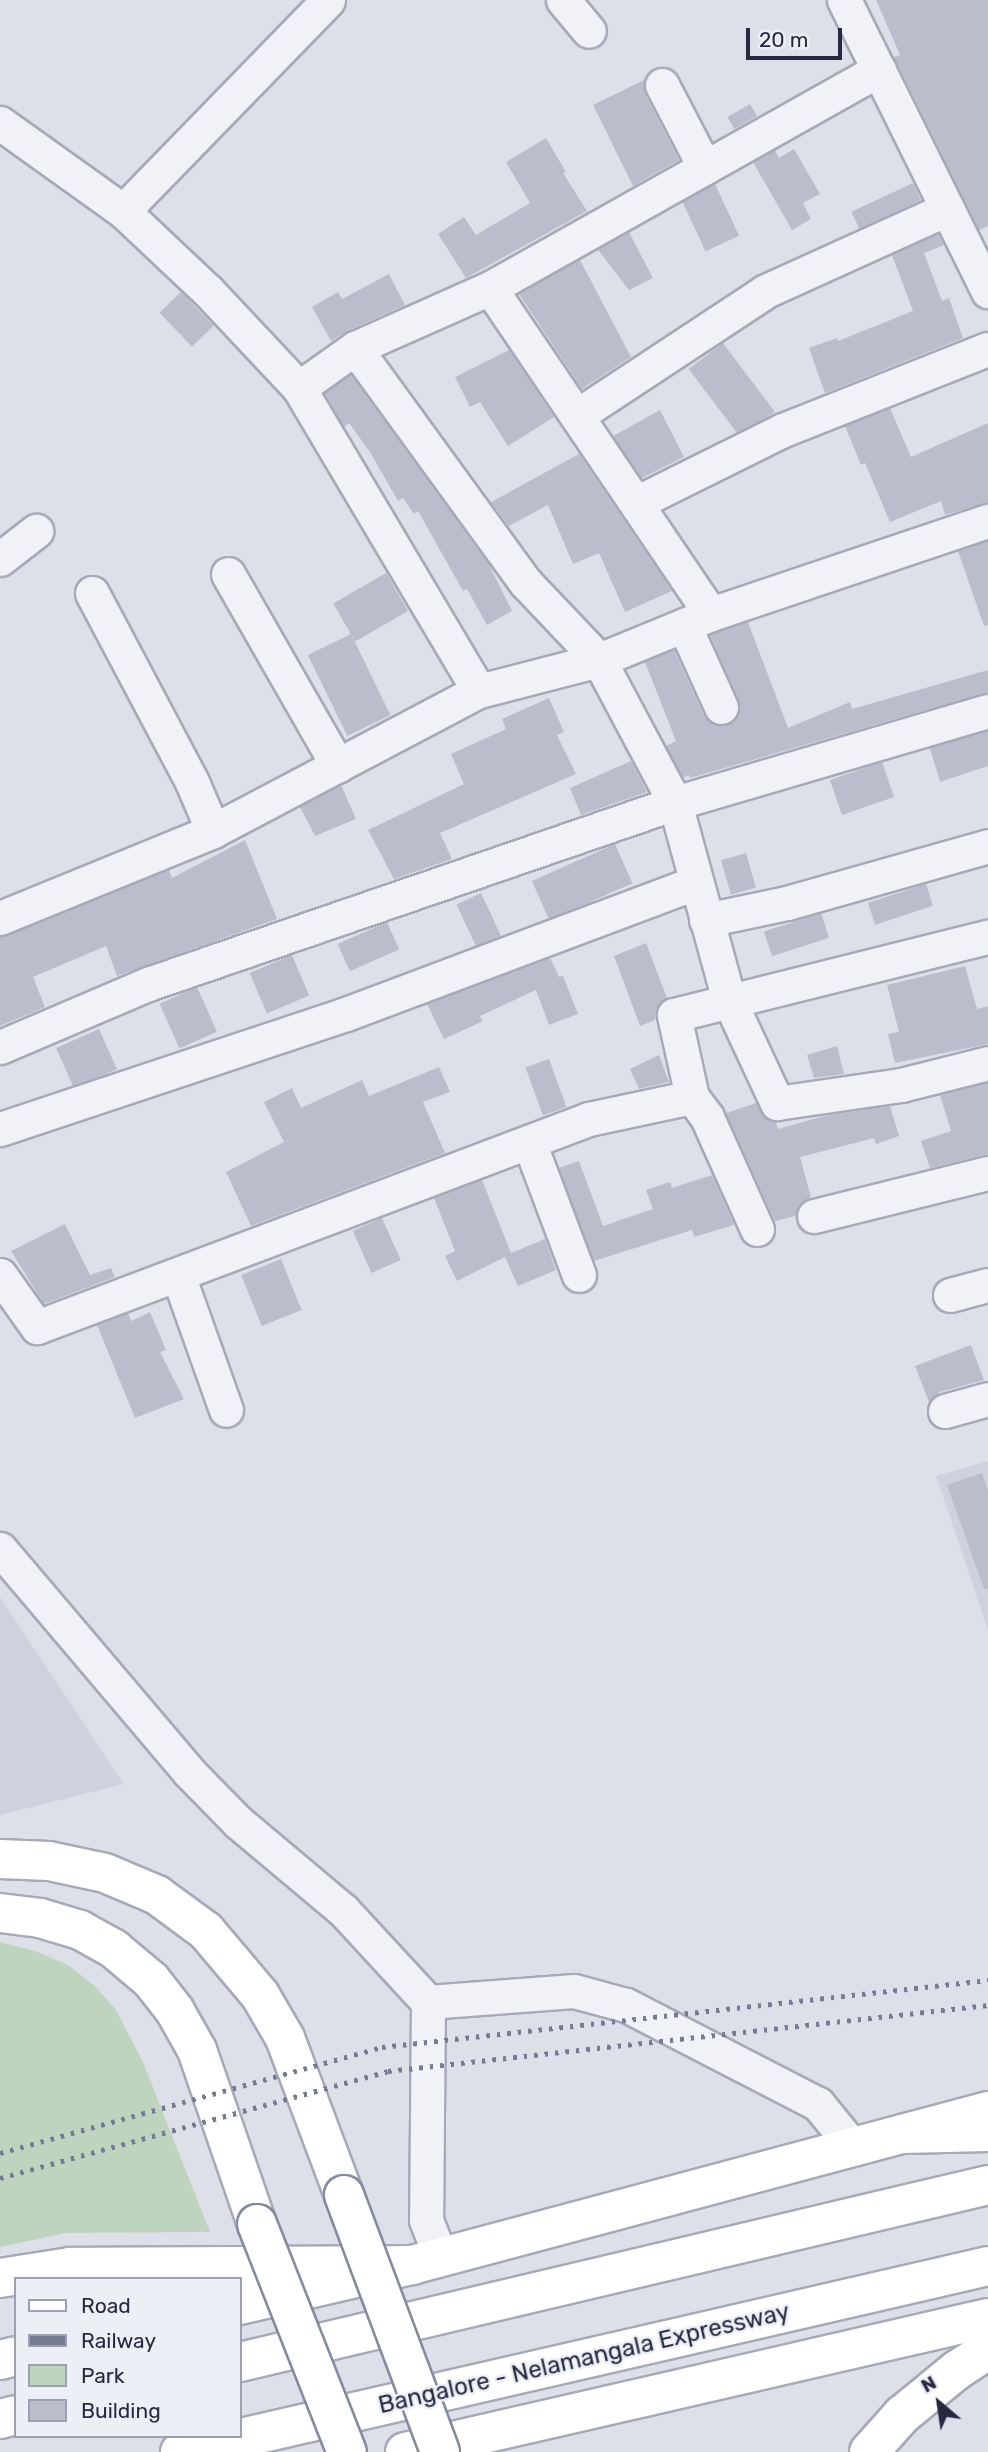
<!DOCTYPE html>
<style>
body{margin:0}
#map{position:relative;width:988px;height:2452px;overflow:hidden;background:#dee0e9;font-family:Rubik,sans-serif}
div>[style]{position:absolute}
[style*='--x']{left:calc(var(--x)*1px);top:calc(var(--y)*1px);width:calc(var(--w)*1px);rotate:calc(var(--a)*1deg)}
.built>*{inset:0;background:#cfd2de}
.green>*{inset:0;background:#bfd4be}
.building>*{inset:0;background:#babecc;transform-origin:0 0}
.roads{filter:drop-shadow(2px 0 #a6a9b7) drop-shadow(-2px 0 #a6a9b7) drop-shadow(0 2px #a6a9b7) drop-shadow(0 -2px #a6a9b7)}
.street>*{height:33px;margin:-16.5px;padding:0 16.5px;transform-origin:16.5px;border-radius:16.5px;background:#f1f2f7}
.secondary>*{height:38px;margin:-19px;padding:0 19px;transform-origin:19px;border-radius:19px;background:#fff}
.highway>*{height:38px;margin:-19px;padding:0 19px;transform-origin:19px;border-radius:19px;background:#fff}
.rail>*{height:5px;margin-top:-2.5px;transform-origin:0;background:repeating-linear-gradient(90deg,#767b94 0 3.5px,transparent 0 10.5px)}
.bridges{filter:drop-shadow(2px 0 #848aa1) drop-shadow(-2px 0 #848aa1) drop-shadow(0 2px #848aa1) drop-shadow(0 -2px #848aa1)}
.highway-bridge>*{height:38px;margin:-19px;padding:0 19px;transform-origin:19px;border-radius:19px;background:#fff}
span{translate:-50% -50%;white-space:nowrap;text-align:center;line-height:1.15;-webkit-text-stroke:5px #edeff6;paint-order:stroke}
.street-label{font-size:24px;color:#252a41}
.legend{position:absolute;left:14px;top:2277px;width:228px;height:161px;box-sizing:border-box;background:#edeff6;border:2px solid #9da0ae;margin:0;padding:9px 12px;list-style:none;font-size:21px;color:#252a41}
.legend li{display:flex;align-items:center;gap:14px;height:35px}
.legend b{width:35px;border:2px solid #9da0ae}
.north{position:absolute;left:904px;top:2368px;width:70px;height:70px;-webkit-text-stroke:5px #edeff6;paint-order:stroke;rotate:331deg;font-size:19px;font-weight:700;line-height:28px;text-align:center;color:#252a41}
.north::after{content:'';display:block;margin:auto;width:24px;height:32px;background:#252a41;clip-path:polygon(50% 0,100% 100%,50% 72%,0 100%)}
.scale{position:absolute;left:746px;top:28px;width:96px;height:32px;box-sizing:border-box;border:4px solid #252a41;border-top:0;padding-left:9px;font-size:21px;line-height:24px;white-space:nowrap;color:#252a41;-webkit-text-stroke:5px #edeff6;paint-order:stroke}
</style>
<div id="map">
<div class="built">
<i style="clip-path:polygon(988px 1461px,988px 1631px,936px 1476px)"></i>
<i style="clip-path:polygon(0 1597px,124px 1784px,0 1815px)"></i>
</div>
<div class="green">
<i style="clip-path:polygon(0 1942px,35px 1951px,68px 1965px,96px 1987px,116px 2010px,143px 2062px,210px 2232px,66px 2233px,0 2247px)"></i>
</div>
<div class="building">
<i style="clip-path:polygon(876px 0,988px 0,988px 226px,979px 230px,894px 57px,900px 55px)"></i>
<i style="clip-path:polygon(644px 80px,645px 94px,679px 160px,633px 186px,593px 105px)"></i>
<i style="left:750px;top:104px;width:14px;height:26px;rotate:60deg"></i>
<i style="clip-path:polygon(546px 138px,566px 172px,563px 173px,587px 211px,466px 278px,438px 234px,464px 217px,476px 235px,530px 203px,506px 162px)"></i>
<i style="clip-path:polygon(794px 149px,820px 194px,803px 203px,811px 219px,792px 230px,753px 162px,775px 150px,779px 158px)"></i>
<i style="left:913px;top:183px;width:19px;height:68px;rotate:65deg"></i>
<i style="left:715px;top:184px;width:57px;height:37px;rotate:65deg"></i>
<i style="clip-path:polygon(629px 232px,653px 278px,629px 290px,598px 250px)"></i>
<i style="clip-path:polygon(938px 234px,944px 245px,924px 253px,942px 301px,949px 298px,963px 338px,825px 393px,809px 348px,837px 338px,838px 341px,913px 311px,892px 255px)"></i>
<i style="clip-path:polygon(580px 260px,631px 357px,582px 389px,519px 294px)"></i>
<i style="clip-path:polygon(389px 274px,405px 305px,347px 331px,331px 341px,312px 307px,338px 292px,342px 299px)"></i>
<i style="left:181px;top:292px;width:47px;height:30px;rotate:46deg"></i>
<i style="left:723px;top:343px;width:86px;height:43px;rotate:53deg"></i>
<i style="clip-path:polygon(509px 350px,554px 417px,508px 446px,480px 402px,470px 407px,455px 377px)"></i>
<i style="clip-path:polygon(351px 375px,489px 565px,512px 611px,487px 625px,467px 589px,463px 591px,418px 511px,414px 514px,403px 498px,398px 501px,370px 452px,349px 423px,344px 427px,325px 393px)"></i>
<i style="clip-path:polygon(890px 408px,911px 457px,988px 423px,988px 502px,945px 515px,941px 501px,890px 522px,865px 463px,861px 465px,845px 426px)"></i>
<i style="clip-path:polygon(660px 410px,684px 457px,642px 478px,613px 436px)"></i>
<i style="clip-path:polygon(579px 454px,672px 591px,625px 612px,599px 553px,573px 564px,548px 505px,509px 526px,491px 502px)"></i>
<i style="clip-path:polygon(988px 541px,988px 625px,984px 626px,958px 551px)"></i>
<i style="left:386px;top:573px;width:44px;height:61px;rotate:60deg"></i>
<i style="clip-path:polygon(748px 622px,788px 728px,850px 702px,852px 709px,988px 670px,988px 692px,690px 778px,689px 775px,683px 778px,666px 746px,676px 741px,645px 662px,674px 650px,704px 716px,718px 726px,728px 725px,737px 718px,739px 700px,710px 635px)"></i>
<i style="left:351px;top:634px;width:90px;height:48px;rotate:64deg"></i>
<i style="clip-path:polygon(549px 698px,564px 732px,557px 735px,576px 774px,440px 833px,452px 859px,394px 879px,368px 830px,464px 784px,451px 754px,506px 729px,502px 719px)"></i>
<i style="clip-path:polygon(988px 731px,988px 766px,940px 782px,930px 748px)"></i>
<i style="clip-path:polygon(631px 761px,647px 792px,581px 815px,570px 788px)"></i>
<i style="left:882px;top:762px;width:37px;height:55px;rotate:71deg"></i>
<i style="clip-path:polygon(341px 785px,356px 819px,315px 836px,300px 807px)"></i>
<i style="clip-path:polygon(245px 840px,277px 919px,117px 976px,106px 946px,33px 977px,45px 1007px,0 1026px,0 937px,169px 870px,172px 878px)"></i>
<i style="left:615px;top:844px;width:43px;height:91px;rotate:66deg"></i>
<i style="left:746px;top:853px;width:36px;height:26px;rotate:74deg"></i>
<i style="left:926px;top:884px;width:23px;height:61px;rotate:72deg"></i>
<i style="left:481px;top:893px;width:47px;height:27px;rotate:65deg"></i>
<i style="left:821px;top:913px;width:26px;height:60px;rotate:72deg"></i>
<i style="left:387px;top:922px;width:30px;height:54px;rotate:66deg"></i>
<i style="clip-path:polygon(646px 943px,667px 998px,656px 1009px,655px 1020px,640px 1026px,614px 956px)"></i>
<i style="left:292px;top:955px;width:44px;height:46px;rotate:67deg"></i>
<i style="clip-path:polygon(550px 958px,559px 977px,563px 976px,578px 1014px,549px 1025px,536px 990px,480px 1016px,483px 1021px,444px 1039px,427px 1004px)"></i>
<i style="clip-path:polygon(965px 966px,977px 1009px,988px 1006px,988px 1044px,895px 1063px,888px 1034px,899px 1032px,887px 985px)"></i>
<i style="left:197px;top:987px;width:49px;height:41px;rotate:66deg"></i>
<i style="left:99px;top:1029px;width:44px;height:47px;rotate:66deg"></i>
<i style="clip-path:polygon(837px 1046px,844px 1074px,814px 1078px,807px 1055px)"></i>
<i style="clip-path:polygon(659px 1055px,669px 1082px,639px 1089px,630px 1069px)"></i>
<i style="left:549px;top:1059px;width:51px;height:25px;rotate:70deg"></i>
<i style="clip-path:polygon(439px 1067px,450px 1092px,423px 1102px,445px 1153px,251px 1226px,226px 1172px,284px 1142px,264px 1102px,292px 1088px,301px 1108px,362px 1080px,369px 1096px)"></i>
<i style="clip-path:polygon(988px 1083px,988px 1154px,930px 1168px,921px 1141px,951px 1131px,940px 1095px)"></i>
<i style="clip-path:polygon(756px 1103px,767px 1119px,776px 1122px,778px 1129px,824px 1116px,890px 1106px,899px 1136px,876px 1144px,874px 1138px,800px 1157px,811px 1197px,800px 1203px,795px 1216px,775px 1221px,726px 1113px)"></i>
<i style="clip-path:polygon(579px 1161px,603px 1226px,653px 1209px,646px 1190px,670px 1182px,672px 1188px,712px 1175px,734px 1225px,694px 1237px,692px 1230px,594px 1261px,559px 1168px)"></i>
<i style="clip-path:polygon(482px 1180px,511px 1253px,545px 1239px,556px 1270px,518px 1286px,505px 1257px,457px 1281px,445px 1256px,455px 1251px,434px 1198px)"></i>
<i style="left:382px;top:1218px;width:46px;height:32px;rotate:66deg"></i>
<i style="clip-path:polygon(65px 1224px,90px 1275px,111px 1268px,115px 1277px,44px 1304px,11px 1251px)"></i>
<i style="left:281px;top:1259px;width:55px;height:43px;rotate:68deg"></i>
<i style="clip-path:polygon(150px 1312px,166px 1350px,160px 1352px,184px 1399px,135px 1418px,97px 1325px,128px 1313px,131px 1321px)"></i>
<i style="clip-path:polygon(971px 1345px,984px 1380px,940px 1392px,929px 1402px,915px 1366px)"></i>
<i style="clip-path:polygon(982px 1473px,988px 1491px,988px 1589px,984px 1589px,947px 1485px)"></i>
</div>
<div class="roads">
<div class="street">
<i style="--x:563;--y:0;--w:40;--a:50"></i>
<i style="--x:844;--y:0;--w:325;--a:63.7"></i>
<i style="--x:662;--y:85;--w:93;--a:62.6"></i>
<i style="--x:0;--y:123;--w:151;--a:35.6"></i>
<i style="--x:123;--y:211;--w:117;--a:43.3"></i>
<i style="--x:208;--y:291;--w:133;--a:46.8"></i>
<i style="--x:299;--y:388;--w:352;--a:59.3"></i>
<i style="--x:123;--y:211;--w:294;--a:-45.8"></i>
<i style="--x:490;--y:288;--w:394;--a:55.9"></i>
<i style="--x:355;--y:348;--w:291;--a:54"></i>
<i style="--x:526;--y:583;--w:106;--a:46.5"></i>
<i style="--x:599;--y:660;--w:162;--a:62"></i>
<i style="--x:675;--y:803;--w:204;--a:74.7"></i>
<i style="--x:729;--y:1000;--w:114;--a:65"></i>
<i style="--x:777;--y:1103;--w:125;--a:-8.3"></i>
<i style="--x:901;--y:1085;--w:90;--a:-14.2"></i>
<i style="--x:299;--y:388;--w:69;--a:-35.5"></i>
<i style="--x:355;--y:348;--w:148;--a:-24"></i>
<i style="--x:490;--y:288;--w:446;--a:-29.3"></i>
<i style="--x:578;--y:415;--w:225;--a:-33.4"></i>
<i style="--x:766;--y:291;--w:199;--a:-24.4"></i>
<i style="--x:636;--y:503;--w:164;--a:-26.4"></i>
<i style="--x:783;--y:430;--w:220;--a:-21.6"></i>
<i style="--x:0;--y:559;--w:46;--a:-37.9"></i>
<i style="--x:228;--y:574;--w:221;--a:60.2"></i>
<i style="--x:92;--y:593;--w:214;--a:62.1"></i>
<i style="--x:192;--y:782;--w:53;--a:66.8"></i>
<i style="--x:684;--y:625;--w:90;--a:65.7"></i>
<i style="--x:0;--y:918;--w:230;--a:-22.2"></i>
<i style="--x:213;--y:831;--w:301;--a:-27.8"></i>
<i style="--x:479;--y:691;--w:124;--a:-14.5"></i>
<i style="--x:599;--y:660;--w:121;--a:-22.3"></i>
<i style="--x:711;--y:614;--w:292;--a:-18.6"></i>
<i style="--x:706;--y:920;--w:83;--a:-11.9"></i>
<i style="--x:787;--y:903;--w:209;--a:-15.8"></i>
<i style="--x:0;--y:1047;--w:161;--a:-23.1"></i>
<i style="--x:148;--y:984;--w:557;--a:-18.96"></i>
<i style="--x:675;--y:803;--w:326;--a:-16.4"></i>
<i style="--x:0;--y:1129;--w:365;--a:-18.4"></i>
<i style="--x:346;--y:1014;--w:373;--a:-20.6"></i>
<i style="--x:529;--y:1142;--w:142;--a:69.4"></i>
<i style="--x:814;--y:1216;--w:179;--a:-13.9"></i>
<i style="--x:757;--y:1229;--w:123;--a:-114.1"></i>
<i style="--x:707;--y:1117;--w:25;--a:-127"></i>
<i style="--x:692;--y:1097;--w:84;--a:-102.4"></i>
<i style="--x:674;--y:1015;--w:324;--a:-14"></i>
<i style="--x:0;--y:1275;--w:64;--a:54.6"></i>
<i style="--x:37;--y:1327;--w:590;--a:-20.65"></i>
<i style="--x:589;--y:1119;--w:105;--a:-12.1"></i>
<i style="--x:178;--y:1275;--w:143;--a:70.4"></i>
<i style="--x:950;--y:1295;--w:39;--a:-15"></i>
<i style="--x:945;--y:1411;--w:45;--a:-15.6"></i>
<i style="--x:0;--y:1549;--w:292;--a:49.7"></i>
<i style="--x:189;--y:1772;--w:70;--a:45.6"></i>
<i style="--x:238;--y:1822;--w:137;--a:40"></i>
<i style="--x:343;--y:1910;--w:125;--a:47.3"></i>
<i style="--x:428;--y:2002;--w:218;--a:90.5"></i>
<i style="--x:426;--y:2220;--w:41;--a:68.5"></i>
<i style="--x:428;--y:2002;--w:146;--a:-4.3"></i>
<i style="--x:574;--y:1991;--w:54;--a:15.1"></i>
<i style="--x:626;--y:2005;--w:216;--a:27.3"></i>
<i style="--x:818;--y:2104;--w:57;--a:50.7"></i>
</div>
<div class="secondary">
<i style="--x:240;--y:2305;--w:177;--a:-13.1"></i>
<i style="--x:412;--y:2265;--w:596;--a:-14.97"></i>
<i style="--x:0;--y:2360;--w:16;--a:-14"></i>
<i style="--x:405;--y:2452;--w:598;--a:-12.94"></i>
</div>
<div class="highway">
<i style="--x:0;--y:1859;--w:49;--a:2.3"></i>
<i style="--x:49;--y:1861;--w:57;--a:12.1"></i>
<i style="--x:105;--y:1873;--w:56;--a:22.9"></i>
<i style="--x:157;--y:1895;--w:61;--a:36.3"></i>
<i style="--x:206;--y:1931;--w:84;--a:49.8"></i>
<i style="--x:260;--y:1995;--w:50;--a:59.8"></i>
<i style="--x:285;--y:2038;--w:168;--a:69.4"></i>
<i style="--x:0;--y:1913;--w:40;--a:7.1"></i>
<i style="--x:40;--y:1918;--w:42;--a:16.7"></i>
<i style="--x:80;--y:1930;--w:39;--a:29"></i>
<i style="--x:114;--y:1949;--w:48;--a:40"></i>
<i style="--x:151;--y:1980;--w:39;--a:52"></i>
<i style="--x:175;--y:2011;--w:45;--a:60.6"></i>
<i style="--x:197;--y:2050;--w:184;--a:71"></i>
<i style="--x:903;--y:2134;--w:85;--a:-1.3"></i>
<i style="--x:0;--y:2278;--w:71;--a:-8.9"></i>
<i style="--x:70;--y:2267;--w:342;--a:-0.3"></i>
<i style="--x:240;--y:2362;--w:769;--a:-13.31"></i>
<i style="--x:0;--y:2419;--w:16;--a:-14"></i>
<i style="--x:180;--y:2452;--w:829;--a:-12.96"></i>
<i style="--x:869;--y:2452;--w:50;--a:-48.3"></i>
<i style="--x:902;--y:2415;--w:71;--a:-39.3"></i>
<i style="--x:957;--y:2370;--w:37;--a:-33"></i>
</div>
</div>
<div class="rail">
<i style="--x:0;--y:2153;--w:396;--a:-15.5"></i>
<i style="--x:382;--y:2047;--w:610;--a:-6.31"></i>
<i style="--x:0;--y:2178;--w:402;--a:-15.4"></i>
<i style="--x:388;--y:2071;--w:604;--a:-6.28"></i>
</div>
<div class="bridges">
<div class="highway-bridge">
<i style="--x:344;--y:2195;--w:274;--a:69.5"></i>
<i style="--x:257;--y:2224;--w:245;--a:68.5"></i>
</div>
</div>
<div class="street-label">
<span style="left:584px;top:2359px;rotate:-13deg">Bangalore - Nelamangala Expressway</span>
</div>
<ul class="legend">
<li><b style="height:9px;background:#fff"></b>Road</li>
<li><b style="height:9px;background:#767b94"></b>Railway</li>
<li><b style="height:19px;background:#bfd4be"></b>Park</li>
<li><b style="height:19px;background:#babecc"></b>Building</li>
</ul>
<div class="north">N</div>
<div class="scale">20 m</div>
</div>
